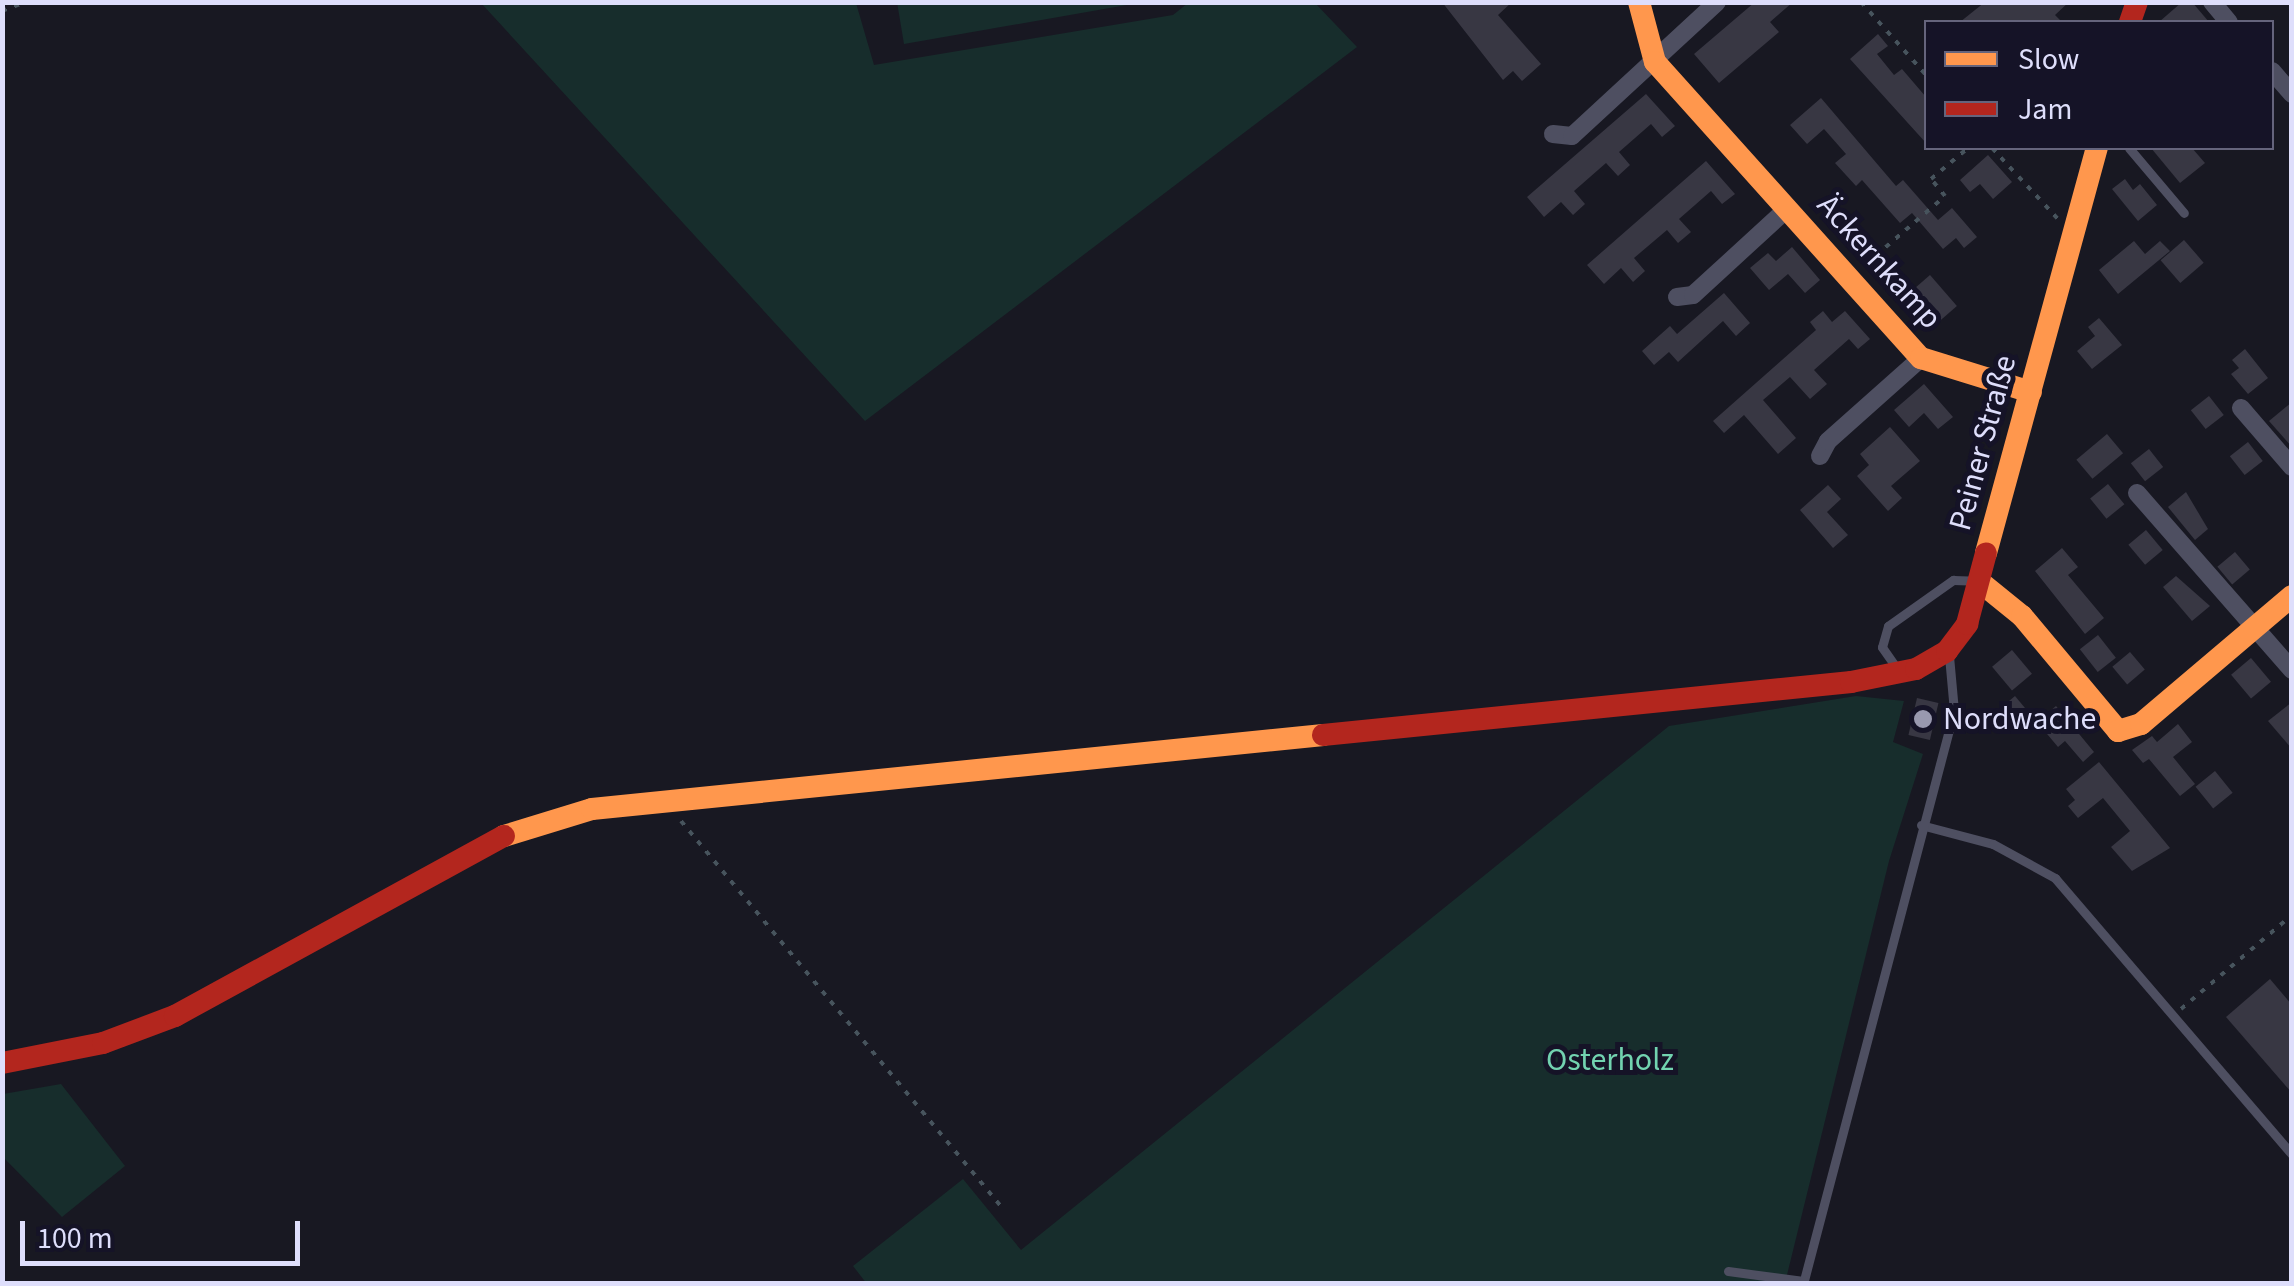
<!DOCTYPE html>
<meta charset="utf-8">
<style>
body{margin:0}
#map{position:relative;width:2294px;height:1286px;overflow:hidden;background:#181822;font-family:"Source Sans 3",sans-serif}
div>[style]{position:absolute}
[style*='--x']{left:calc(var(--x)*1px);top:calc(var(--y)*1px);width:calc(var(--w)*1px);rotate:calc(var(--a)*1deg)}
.green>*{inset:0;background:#172d2c}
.building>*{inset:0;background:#383743;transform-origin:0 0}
.path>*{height:4px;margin-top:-2px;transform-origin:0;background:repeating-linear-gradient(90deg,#47545d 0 5px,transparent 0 13px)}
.lane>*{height:9px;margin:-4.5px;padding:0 4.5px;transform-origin:4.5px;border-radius:4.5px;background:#4e4f61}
.street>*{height:18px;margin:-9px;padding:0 9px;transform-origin:9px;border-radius:9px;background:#4e4f61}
.slow>*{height:22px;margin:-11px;padding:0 11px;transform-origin:11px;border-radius:11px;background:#ff974d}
.jam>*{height:22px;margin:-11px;padding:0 11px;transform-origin:11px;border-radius:11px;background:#b3261e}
.dots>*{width:28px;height:28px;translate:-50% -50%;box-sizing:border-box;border:5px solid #151327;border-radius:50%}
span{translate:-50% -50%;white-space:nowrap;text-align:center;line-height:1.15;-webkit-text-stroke:10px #151327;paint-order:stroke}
.street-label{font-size:32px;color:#dedefb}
.poi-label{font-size:32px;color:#dedefb}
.left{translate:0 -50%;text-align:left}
.park-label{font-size:32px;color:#72d3b0}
.frame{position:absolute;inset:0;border:5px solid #dedefb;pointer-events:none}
.legend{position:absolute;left:1924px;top:20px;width:350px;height:130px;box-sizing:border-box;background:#151327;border:2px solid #65647c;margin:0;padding:12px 18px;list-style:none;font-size:30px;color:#dedefb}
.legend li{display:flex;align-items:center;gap:20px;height:50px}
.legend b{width:50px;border:2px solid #65647c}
.scale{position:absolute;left:20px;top:1221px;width:280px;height:45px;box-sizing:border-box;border:5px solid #dedefb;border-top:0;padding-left:12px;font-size:30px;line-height:35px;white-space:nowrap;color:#dedefb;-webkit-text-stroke:8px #151327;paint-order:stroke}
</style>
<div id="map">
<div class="green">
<i style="clip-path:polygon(897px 2px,1138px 2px,1138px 3px,904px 44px)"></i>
<i style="clip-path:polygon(1315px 3px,1357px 47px,865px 421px,481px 3px,856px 3px,874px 65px,1173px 15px,1188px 3px)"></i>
<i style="clip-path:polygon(1856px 696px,1904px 701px,1893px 742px,1923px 754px,1889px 861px,1785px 1283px,867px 1284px,853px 1266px,963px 1179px,1021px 1250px,1669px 726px)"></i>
<i style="clip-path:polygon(61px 1084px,125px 1166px,62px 1217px,2px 1156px,3px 1094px)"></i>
</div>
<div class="building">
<i style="clip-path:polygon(1442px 2px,1512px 2px,1498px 15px,1541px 64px,1522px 81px,1513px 71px,1503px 80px)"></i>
<i style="clip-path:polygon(1755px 2px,1793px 2px,1770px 22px,1779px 32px,1719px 83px,1694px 54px)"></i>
<i style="clip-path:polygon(1985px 2px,2069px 2px,2055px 15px,2062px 22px,1960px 22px)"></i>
<i style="clip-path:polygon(2182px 2px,2192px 2px,2209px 22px,2159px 22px)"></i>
<i style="clip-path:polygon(1878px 34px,1888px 46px,1877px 54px,1894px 75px,1902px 69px,1926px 97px,1926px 143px,1850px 59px)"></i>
<i style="clip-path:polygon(1646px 94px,1675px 126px,1662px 137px,1651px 124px,1619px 152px,1630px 165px,1618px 176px,1606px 163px,1574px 191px,1585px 204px,1573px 215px,1561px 202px,1544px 217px,1527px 197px)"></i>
<i style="clip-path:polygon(1821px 98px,1896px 186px,1903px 180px,1938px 220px,1952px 208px,1977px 237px,1964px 248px,1956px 238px,1943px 249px,1912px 213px,1900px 223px,1862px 180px,1856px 186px,1835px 163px,1846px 154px,1824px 129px,1807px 144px,1790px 125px)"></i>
<i style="clip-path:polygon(2151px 148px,2192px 148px,2205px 163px,2180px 183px)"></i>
<i style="clip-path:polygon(1988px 155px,2012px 182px,1993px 199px,1980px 184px,1970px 192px,1960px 180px)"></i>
<i style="clip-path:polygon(1706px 161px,1735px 194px,1722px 204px,1711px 191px,1679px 219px,1691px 232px,1678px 243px,1667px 230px,1634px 258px,1645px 271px,1633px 282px,1621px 268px,1604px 284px,1587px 265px)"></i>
<i style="clip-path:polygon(2125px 179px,2133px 190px,2140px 184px,2157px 205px,2138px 221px,2112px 189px)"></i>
<i style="left:2184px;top:240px;width:30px;height:31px;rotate:49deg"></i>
<i style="clip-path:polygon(2134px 241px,2145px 254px,2160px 241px,2170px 251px,2118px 294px,2099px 270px)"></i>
<i style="clip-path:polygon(1792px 247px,1820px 280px,1805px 293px,1788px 274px,1769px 290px,1750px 268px,1768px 253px,1776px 261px)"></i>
<i style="left:1930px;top:275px;width:41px;height:35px;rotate:49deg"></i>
<i style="clip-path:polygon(1724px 293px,1750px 323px,1736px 336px,1723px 321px,1678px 362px,1669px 352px,1654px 365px,1642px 351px,1670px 326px,1677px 334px)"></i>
<i style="clip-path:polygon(1823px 311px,1832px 322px,1845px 311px,1870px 339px,1858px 349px,1849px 339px,1814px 370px,1827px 384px,1810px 399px,1790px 377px,1763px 400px,1796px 438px,1778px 454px,1744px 415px,1724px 433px,1713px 421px,1816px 330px,1810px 322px)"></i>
<i style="clip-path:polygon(2099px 318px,2122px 345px,2092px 369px,2077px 351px,2095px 336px,2088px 327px)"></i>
<i style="clip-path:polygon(2245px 349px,2268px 378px,2248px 394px,2231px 374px,2239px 368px,2232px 360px)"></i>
<i style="clip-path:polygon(1924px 384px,1953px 417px,1938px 429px,1924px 413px,1909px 427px,1894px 410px)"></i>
<i style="left:2209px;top:396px;width:24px;height:23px;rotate:52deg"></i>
<i style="clip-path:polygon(2292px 402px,2292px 447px,2269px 421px)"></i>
<i style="clip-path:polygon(1890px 427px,1920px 461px,1891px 486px,1902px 498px,1888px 511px,1857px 476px,1869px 465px,1860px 454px)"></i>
<i style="left:2107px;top:434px;width:25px;height:40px;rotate:50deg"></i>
<i style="left:2248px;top:442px;width:24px;height:23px;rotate:52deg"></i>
<i style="left:2149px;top:449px;width:23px;height:23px;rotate:52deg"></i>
<i style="left:2108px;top:484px;width:26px;height:23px;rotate:51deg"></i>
<i style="clip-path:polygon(1828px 485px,1841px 499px,1827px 512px,1848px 535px,1833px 548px,1800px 510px)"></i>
<i style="clip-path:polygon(2186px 492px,2208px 529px,2195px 540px,2168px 507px)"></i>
<i style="left:2146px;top:530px;width:26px;height:23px;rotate:50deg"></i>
<i style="clip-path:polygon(2062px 548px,2078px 567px,2068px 575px,2104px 618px,2085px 634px,2035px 571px)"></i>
<i style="left:2235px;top:552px;width:23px;height:23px;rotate:50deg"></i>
<i style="clip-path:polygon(2176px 576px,2210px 606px,2192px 621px,2163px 587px)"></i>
<i style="left:2098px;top:635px;width:29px;height:23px;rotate:52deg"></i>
<i style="left:2012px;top:650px;width:31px;height:26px;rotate:50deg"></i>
<i style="left:2130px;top:652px;width:23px;height:23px;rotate:50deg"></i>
<i style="left:2251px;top:658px;width:31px;height:26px;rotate:50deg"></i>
<i style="left:2015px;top:696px;width:33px;height:19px;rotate:50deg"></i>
<i style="left:1917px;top:698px;width:22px;height:38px;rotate:13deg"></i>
<i style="clip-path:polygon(2292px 702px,2292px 749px,2268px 721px)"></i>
<i style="clip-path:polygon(2056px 706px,2094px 752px,2083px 762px,2065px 741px,2058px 747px,2037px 722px)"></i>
<i style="clip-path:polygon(2178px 724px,2192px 742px,2173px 757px,2195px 784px,2180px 796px,2149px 759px,2143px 763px,2132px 750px,2152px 736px,2157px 742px)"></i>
<i style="clip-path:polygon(2099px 762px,2170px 848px,2132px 871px,2111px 847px,2130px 831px,2103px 798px,2078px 818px,2068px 806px,2075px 800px,2066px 789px)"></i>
<i style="left:2215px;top:771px;width:28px;height:25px;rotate:51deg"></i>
<i style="clip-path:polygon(2270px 979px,2292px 1005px,2292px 1093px,2226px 1017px)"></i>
</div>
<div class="path">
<i style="--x:1861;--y:2;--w:98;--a:48.3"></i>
<i style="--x:2;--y:11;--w:25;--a:-21"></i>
<i style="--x:1992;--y:148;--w:97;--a:47.1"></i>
<i style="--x:1866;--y:264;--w:104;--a:-40.7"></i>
<i style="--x:1945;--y:196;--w:22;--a:-129"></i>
<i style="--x:1931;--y:179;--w:48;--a:-40"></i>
<i style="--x:681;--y:821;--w:506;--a:50.3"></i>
<i style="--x:2181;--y:1009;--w:145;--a:-40.3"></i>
</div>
<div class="lane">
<i style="--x:2129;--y:148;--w:85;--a:49.8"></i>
<i style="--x:1898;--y:670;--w:28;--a:-125"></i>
<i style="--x:1882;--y:647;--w:22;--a:-74"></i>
<i style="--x:1888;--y:626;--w:80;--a:-35.3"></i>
<i style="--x:1953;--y:580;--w:24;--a:2"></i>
<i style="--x:1921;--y:825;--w:74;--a:14.8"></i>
<i style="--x:1993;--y:844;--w:71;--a:28.7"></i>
<i style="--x:2055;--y:878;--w:365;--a:49.4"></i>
<i style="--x:1728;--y:1271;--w:76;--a:7.6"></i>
<i style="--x:1803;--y:1284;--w:593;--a:-75.24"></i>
<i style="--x:1954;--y:711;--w:55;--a:-95.2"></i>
</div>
<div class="street">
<i style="--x:2212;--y:2;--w:26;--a:50"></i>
<i style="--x:2272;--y:71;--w:30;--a:49"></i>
<i style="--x:1553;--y:134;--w:19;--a:6"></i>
<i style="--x:1572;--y:136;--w:197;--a:-42.7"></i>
<i style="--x:1677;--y:297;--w:16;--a:-7"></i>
<i style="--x:1693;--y:295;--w:129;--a:-42.5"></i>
<i style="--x:2241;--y:408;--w:78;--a:49.2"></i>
<i style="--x:1820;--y:456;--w:17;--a:-62"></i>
<i style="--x:1828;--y:441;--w:125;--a:-41.7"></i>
<i style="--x:2137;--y:493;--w:235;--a:48.8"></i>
</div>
<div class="slow">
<i style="--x:1639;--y:2;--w:62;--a:75.1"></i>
<i style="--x:1655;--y:62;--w:398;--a:48.1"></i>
<i style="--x:1921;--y:358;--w:115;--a:17.2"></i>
<i style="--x:1986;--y:553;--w:420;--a:-74.7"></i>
<i style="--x:1980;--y:582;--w:54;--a:39"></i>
<i style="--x:2022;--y:616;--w:150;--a:50.1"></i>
<i style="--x:2118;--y:731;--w:24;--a:-17"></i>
<i style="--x:2141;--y:724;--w:198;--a:-40.3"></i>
<i style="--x:504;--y:836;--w:92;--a:-17.1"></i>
<i style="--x:592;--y:809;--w:735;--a:-5.78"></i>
</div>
<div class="jam">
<i style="--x:2130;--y:22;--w:21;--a:-71"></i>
<i style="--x:1323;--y:735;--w:531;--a:-5.73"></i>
<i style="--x:1851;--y:682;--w:66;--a:-11.3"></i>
<i style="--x:1916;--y:669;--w:36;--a:-30"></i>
<i style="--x:1947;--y:651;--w:34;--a:-53"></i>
<i style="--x:1967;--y:624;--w:73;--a:-75"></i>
<i style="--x:2;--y:1063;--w:103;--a:-11.2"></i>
<i style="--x:103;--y:1043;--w:77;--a:-20.6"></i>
<i style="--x:175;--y:1016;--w:375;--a:-28.7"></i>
</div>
<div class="dots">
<i style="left:1923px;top:719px;background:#9999af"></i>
</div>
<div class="street-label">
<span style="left:1879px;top:262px;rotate:48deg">Äckernkamp</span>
<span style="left:1983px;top:443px;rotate:-75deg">Peiner Straße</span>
</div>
<div class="poi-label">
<span class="left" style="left:1943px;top:719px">Nordwache</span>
</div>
<div class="park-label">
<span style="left:1610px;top:1060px">Osterholz</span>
</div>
<div class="frame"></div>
<ul class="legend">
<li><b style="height:12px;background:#ff974d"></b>Slow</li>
<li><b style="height:12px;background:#b3261e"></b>Jam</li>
</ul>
<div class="scale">100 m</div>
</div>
